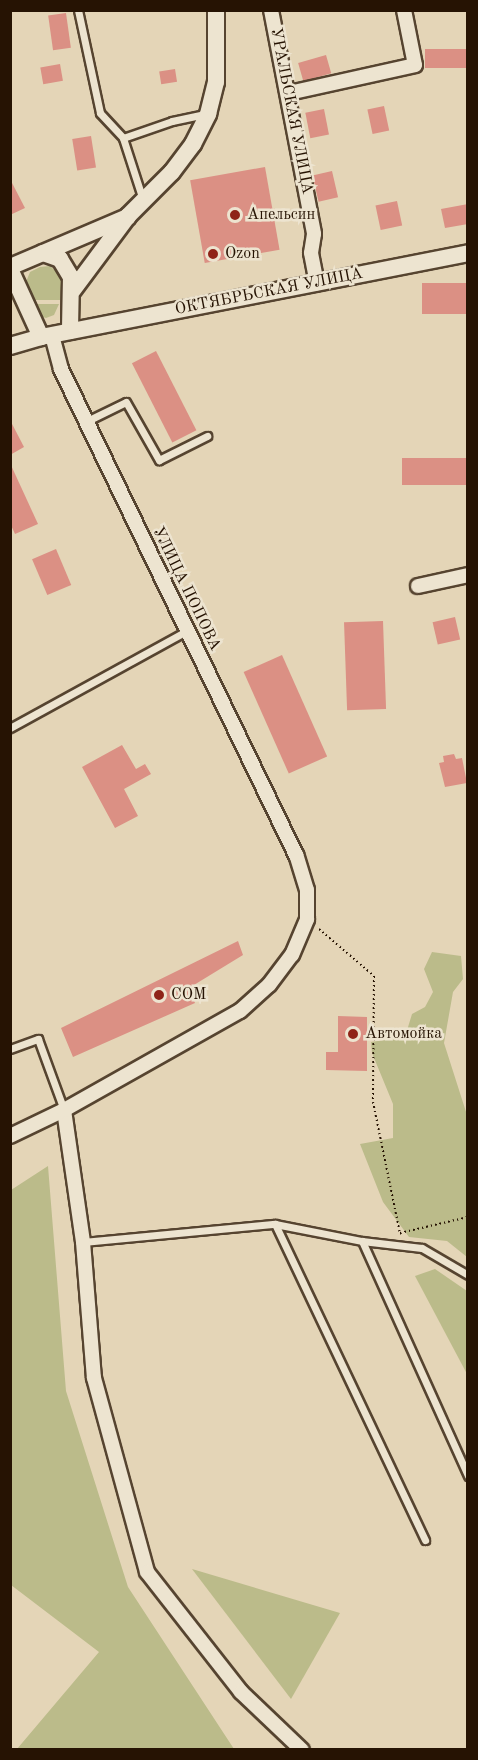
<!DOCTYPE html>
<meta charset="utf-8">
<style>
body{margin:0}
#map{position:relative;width:478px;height:1760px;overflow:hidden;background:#e4d5b7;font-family:"Old Standard TT",serif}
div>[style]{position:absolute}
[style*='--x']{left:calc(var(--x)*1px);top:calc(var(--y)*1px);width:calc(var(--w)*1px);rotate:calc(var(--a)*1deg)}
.green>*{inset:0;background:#bbbb8a}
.building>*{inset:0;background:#db9084;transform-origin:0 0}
.path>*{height:2px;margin-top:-1px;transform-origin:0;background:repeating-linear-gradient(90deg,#261303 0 1.5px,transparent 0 4.5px)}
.roads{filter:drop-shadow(2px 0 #564430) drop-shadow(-2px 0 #564430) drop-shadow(0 2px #564430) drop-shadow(0 -2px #564430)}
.service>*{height:7px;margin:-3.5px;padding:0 3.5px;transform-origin:3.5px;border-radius:3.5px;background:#ede4d0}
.minor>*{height:14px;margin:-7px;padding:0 7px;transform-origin:7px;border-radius:7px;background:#ede4d0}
.tertiary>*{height:16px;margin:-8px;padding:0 8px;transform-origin:8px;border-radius:8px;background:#ede4d0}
.dots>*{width:16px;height:16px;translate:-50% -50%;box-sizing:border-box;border:3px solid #ede4d0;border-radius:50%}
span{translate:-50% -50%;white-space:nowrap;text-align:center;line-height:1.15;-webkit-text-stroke:5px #ede4d0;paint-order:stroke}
.street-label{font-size:16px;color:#261303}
.poi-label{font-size:16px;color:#261303}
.left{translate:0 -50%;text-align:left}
.frame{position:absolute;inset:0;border:12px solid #261303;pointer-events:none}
</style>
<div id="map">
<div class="green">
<i style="clip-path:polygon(50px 266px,58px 273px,62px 281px,60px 300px,31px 300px,26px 282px,30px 272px,40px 267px)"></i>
<i style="clip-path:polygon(33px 304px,59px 304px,54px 315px,46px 318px,40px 316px)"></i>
<i style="clip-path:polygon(432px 952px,461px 956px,463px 979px,453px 992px,444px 1043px,467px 1115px,467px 1257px,447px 1241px,409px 1237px,383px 1202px,360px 1144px,393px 1138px,393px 1104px,372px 1053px,371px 1042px,405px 1037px,412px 1014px,425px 1007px,433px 992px,424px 969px)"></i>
<i style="clip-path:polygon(48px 1166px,66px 1391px,128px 1587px,234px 1749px,17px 1749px,99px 1652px,11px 1585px,11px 1190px)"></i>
<i style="clip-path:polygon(435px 1269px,467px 1291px,467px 1374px,415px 1276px)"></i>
<i style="clip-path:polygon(192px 1569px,340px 1613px,291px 1699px)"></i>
</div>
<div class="building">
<i style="left:66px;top:13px;width:35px;height:18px;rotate:82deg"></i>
<i style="left:468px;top:49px;width:19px;height:43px;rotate:90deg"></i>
<i style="left:326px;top:55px;width:19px;height:29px;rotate:74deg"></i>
<i style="left:60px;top:64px;width:17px;height:20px;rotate:80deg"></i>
<i style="left:175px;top:69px;width:13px;height:16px;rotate:81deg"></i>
<i style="left:384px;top:106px;width:25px;height:17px;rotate:78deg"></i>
<i style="left:324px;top:109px;width:26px;height:19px;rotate:79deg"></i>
<i style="left:91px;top:136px;width:32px;height:19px;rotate:81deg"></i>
<i style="left:265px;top:167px;width:84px;height:76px;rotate:80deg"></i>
<i style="left:332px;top:171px;width:27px;height:20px;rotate:77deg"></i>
<i style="clip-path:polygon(10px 179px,25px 208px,10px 215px)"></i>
<i style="left:397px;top:201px;width:25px;height:22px;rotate:78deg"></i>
<i style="clip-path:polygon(468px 204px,468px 224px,445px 228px,441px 209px)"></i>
<i style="left:468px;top:283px;width:31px;height:46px;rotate:90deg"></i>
<i style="left:156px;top:351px;width:89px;height:27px;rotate:63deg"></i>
<i style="clip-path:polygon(10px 420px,24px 447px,10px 455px)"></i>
<i style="left:468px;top:458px;width:27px;height:66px;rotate:90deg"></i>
<i style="clip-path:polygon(10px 463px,38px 524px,15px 534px,10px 523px)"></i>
<i style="left:56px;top:549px;width:39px;height:26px;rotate:67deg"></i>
<i style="left:455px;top:617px;width:23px;height:23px;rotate:77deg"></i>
<i style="left:383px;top:621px;width:88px;height:39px;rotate:88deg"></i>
<i style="left:282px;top:655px;width:111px;height:42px;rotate:66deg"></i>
<i style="clip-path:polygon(122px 745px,136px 769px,145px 764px,151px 774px,124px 789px,138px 816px,115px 828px,82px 767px)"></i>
<i style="clip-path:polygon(454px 754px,456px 759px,462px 758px,467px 783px,445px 787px,439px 763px,444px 762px,443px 756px)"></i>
<i style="clip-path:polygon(238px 941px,243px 955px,189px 988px,195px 1003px,73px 1057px,61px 1028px)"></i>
<i style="clip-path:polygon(338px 1016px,367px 1017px,367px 1071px,326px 1070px,326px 1052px,338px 1052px)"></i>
</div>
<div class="path">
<i style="--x:319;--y:929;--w:72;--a:40.5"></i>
<i style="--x:374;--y:976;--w:126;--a:90.5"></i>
<i style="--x:373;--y:1102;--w:134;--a:78.4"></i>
<i style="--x:400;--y:1233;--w:4;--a:34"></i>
<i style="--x:400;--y:1233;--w:70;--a:-13.2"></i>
</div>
<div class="roads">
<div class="service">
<i style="--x:78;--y:10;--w:105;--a:77.9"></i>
<i style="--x:100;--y:113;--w:34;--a:47"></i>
<i style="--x:143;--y:200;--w:65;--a:-107.9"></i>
<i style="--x:123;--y:138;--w:52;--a:-19.1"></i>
<i style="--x:172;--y:121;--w:35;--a:-12"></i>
<i style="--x:87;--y:421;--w:43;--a:-26"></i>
<i style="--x:126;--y:402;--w:67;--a:60.4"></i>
<i style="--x:159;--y:460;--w:54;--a:-26.6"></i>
<i style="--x:10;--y:728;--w:203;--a:-28.8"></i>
<i style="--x:10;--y:1049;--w:30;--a:-20"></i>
<i style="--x:38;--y:1039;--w:76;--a:69.9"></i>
<i style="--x:275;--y:1224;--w:350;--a:64.6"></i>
<i style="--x:362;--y:1241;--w:258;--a:65.7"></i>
<i style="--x:83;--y:1242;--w:193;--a:-5.4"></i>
<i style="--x:275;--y:1224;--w:89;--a:11.1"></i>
<i style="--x:362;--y:1241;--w:60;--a:6.7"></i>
<i style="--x:422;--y:1248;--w:53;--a:30.4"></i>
</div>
<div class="minor">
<i style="--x:271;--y:10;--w:228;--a:79.1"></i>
<i style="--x:314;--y:234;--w:19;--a:99"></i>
<i style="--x:311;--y:253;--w:31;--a:79"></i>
<i style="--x:289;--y:93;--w:129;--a:-12.5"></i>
<i style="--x:415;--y:65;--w:56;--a:-101.3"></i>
<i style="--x:418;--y:586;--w:51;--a:-12.4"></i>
<i style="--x:64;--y:1110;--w:133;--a:81.8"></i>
<i style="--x:83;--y:1242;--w:136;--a:85.4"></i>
<i style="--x:94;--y:1378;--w:201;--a:74.7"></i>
<i style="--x:147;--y:1572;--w:152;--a:51.9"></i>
<i style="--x:241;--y:1692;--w:84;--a:43.6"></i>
<i style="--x:10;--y:1136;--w:60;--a:-25.7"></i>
<i style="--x:64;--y:1110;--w:202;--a:-29.4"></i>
<i style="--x:240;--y:1011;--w:39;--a:-42"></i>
<i style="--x:269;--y:985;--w:38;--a:-53"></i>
<i style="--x:292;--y:955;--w:39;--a:-67"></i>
<i style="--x:307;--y:919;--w:29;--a:-90"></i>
<i style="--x:307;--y:890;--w:37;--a:-107"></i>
<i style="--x:296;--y:855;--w:540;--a:-115.81"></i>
<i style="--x:61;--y:369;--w:35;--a:-105"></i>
</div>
<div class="tertiary">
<i style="--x:43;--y:253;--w:18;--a:19"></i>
<i style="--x:60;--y:259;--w:21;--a:59"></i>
<i style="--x:71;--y:277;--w:54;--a:91.1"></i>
<i style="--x:10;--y:267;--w:128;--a:-23"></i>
<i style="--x:10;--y:269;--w:75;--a:65.5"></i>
<i style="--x:41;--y:337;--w:435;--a:-11.1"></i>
<i style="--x:73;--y:290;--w:92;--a:-53.4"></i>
<i style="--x:128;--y:216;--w:62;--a:-45"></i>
<i style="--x:172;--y:172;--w:35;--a:-53"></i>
<i style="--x:193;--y:144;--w:34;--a:-63"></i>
<i style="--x:208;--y:114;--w:33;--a:-76"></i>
<i style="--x:216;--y:82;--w:72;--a:-90"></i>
<i style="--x:10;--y:346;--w:32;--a:-16"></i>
</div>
</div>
<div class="dots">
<i style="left:235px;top:215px;background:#8f2418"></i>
<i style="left:213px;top:254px;background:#8f2418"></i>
<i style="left:159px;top:995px;background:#8f2418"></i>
<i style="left:353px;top:1034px;background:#8f2418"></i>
</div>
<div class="street-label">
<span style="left:291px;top:111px;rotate:79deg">УРАЛЬСКАЯ УЛИЦА</span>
<span style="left:269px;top:292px;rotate:-11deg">ОКТЯБРЬСКАЯ УЛИЦА</span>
<span style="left:186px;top:589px;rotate:64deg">УЛИЦА ПОПОВА</span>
</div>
<div class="poi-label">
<span class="left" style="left:247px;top:215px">Апельсин</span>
<span class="left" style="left:225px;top:254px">Ozon</span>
<span class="left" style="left:171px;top:995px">СОМ</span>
<span class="left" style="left:365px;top:1034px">Автомойка</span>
</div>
<div class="frame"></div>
</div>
